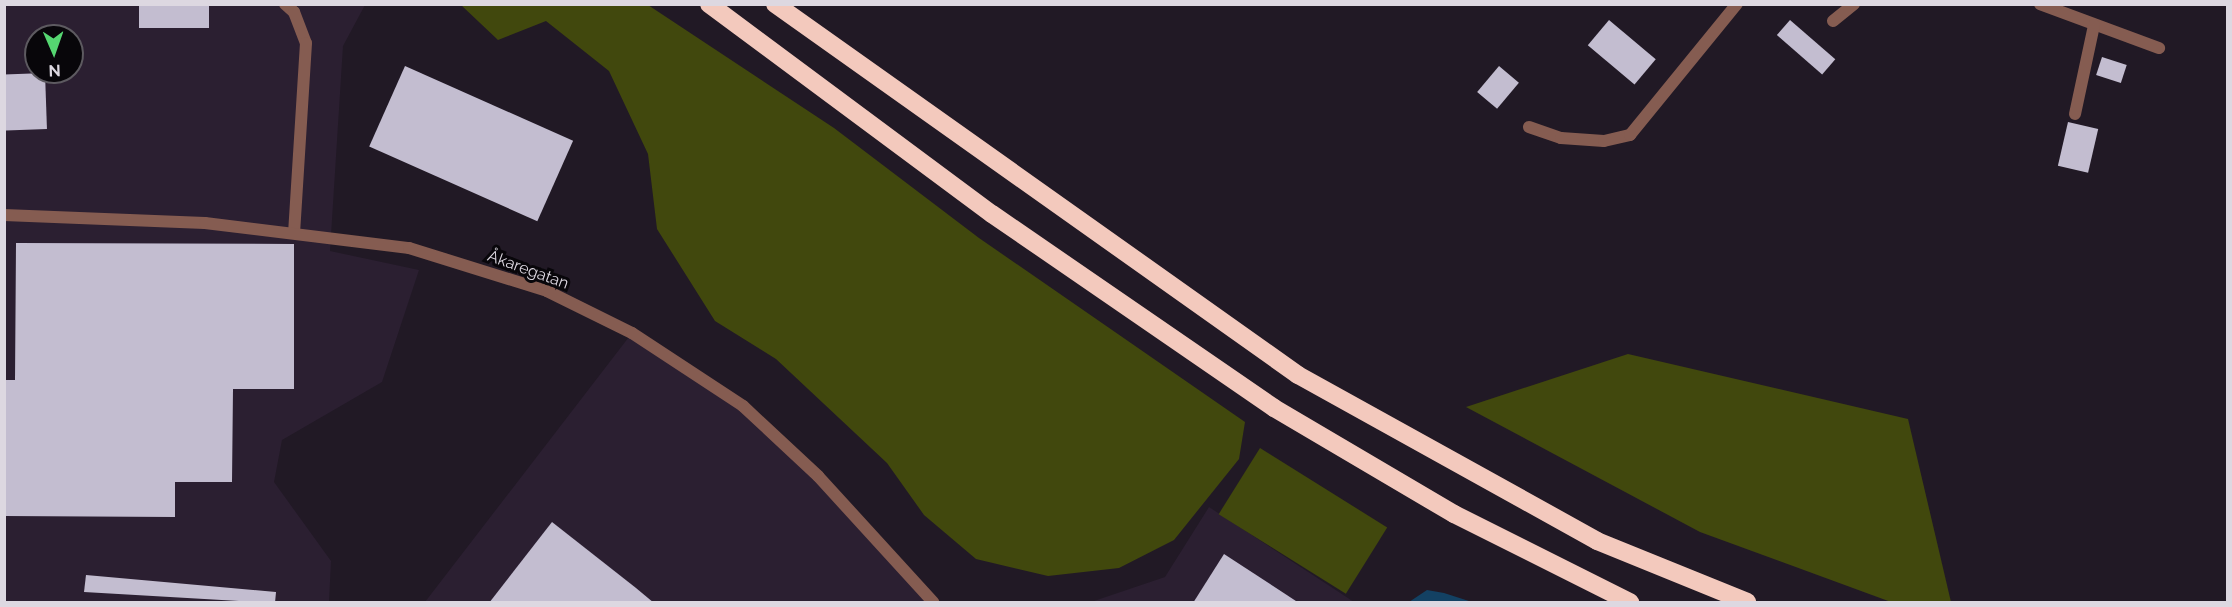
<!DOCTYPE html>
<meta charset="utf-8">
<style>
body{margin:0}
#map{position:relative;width:2232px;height:607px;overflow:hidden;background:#211925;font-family:Raleway,sans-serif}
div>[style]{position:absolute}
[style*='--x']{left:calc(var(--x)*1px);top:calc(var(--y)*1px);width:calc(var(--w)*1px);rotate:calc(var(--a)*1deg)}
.built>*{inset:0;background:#2b1f31}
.green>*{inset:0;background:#41480d;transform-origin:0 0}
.water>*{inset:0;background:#134163}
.building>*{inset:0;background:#c3bdd0;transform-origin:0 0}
.minor>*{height:12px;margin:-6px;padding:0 6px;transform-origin:6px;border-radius:6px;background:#855c51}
.motorway>*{height:18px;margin:-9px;padding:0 9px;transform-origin:9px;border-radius:9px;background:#f3c9bd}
span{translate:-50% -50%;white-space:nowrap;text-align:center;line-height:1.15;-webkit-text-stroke:6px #08060a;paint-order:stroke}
.street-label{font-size:16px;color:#ddd8e1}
.frame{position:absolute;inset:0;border:6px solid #ddd8e1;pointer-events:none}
.north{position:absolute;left:24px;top:24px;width:60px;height:60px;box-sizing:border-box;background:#08060a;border:2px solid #5d5a60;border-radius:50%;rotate:178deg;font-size:16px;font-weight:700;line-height:24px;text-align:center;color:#ddd8e1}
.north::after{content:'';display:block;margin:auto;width:21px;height:27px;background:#55d671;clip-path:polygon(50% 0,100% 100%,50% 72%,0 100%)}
</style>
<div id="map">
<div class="built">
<i style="clip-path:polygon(evenodd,4px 5px,365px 5px,343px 46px,330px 251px,419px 270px,382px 382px,282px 440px,274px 482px,331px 561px,329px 602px,5px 602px,4px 5px,36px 36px,72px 36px,72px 72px,36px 72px,36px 36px)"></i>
<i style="clip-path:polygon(632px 333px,743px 406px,933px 602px,425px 602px)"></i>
<i style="clip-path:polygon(1209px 507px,1354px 602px,1091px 602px,1165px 577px)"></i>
</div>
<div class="green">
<i style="clip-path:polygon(461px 5px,648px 5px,834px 128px,979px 238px,1245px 422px,1239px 459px,1174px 540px,1119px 568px,1048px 576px,976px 559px,924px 515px,887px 463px,776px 359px,715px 321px,657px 229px,648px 154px,609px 71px,546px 21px,498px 40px)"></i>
<i style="clip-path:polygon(1628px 354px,1908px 419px,1951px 602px,1891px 602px,1700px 532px,1466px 407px)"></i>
<i style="left:1260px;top:448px;width:150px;height:78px;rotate:32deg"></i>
</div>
<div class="water">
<i style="clip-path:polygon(1427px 590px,1444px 593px,1472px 602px,1409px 602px)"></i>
</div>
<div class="building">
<i style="left:139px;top:4px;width:70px;height:24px"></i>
<i style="left:1609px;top:20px;width:61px;height:33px;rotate:40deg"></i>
<i style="left:1790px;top:20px;width:60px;height:20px;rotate:41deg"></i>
<i style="left:2102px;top:57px;width:26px;height:19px;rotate:18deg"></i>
<i style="left:405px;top:66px;width:184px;height:88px;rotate:24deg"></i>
<i style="left:1499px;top:66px;width:26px;height:34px;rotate:40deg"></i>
<i style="left:45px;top:73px;width:56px;height:41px;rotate:88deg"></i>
<i style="left:2068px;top:122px;width:31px;height:45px;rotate:13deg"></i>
<i style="clip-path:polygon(16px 243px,294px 244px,294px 389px,233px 389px,232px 482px,175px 482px,175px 517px,4px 516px,4px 380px,15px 380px)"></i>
<i style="clip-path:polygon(552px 522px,636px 588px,654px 603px,489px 603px)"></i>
<i style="clip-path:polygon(1224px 554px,1299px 603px,1193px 603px)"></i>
<i style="clip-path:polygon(86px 575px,276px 592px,275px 603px,84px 592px)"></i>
</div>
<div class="minor">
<i style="--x:285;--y:4;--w:12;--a:42"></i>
<i style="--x:294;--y:12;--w:33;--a:69"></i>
<i style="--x:306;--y:43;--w:190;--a:93.6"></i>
<i style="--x:2040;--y:4;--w:127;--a:20.3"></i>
<i style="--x:1833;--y:21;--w:27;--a:-39"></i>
<i style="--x:2075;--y:114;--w:91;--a:-77.9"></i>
<i style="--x:1529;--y:127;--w:34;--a:19"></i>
<i style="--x:1561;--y:138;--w:43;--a:4"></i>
<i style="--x:1604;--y:141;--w:27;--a:-13"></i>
<i style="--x:1630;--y:135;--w:169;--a:-50.8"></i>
<i style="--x:4;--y:215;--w:201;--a:2.3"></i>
<i style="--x:205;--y:223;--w:206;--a:7"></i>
<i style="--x:409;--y:248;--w:145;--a:17.3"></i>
<i style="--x:547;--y:291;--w:95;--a:26.3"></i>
<i style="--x:632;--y:333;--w:133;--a:33.3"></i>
<i style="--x:743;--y:406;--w:103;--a:43"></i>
<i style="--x:818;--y:476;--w:171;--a:47.6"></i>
</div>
<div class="motorway">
<i style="--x:709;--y:4;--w:352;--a:36.6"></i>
<i style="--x:992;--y:214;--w:342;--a:34.5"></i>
<i style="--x:1274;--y:408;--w:209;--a:30.5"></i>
<i style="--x:1454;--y:514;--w:197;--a:26.6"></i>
<i style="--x:775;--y:4;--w:641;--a:35.35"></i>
<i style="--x:1298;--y:375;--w:342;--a:29"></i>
<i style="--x:1597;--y:541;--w:162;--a:22.1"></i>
</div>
<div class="street-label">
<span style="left:528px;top:270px;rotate:20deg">Åkaregatan</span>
</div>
<div class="frame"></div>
<div class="north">N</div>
</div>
